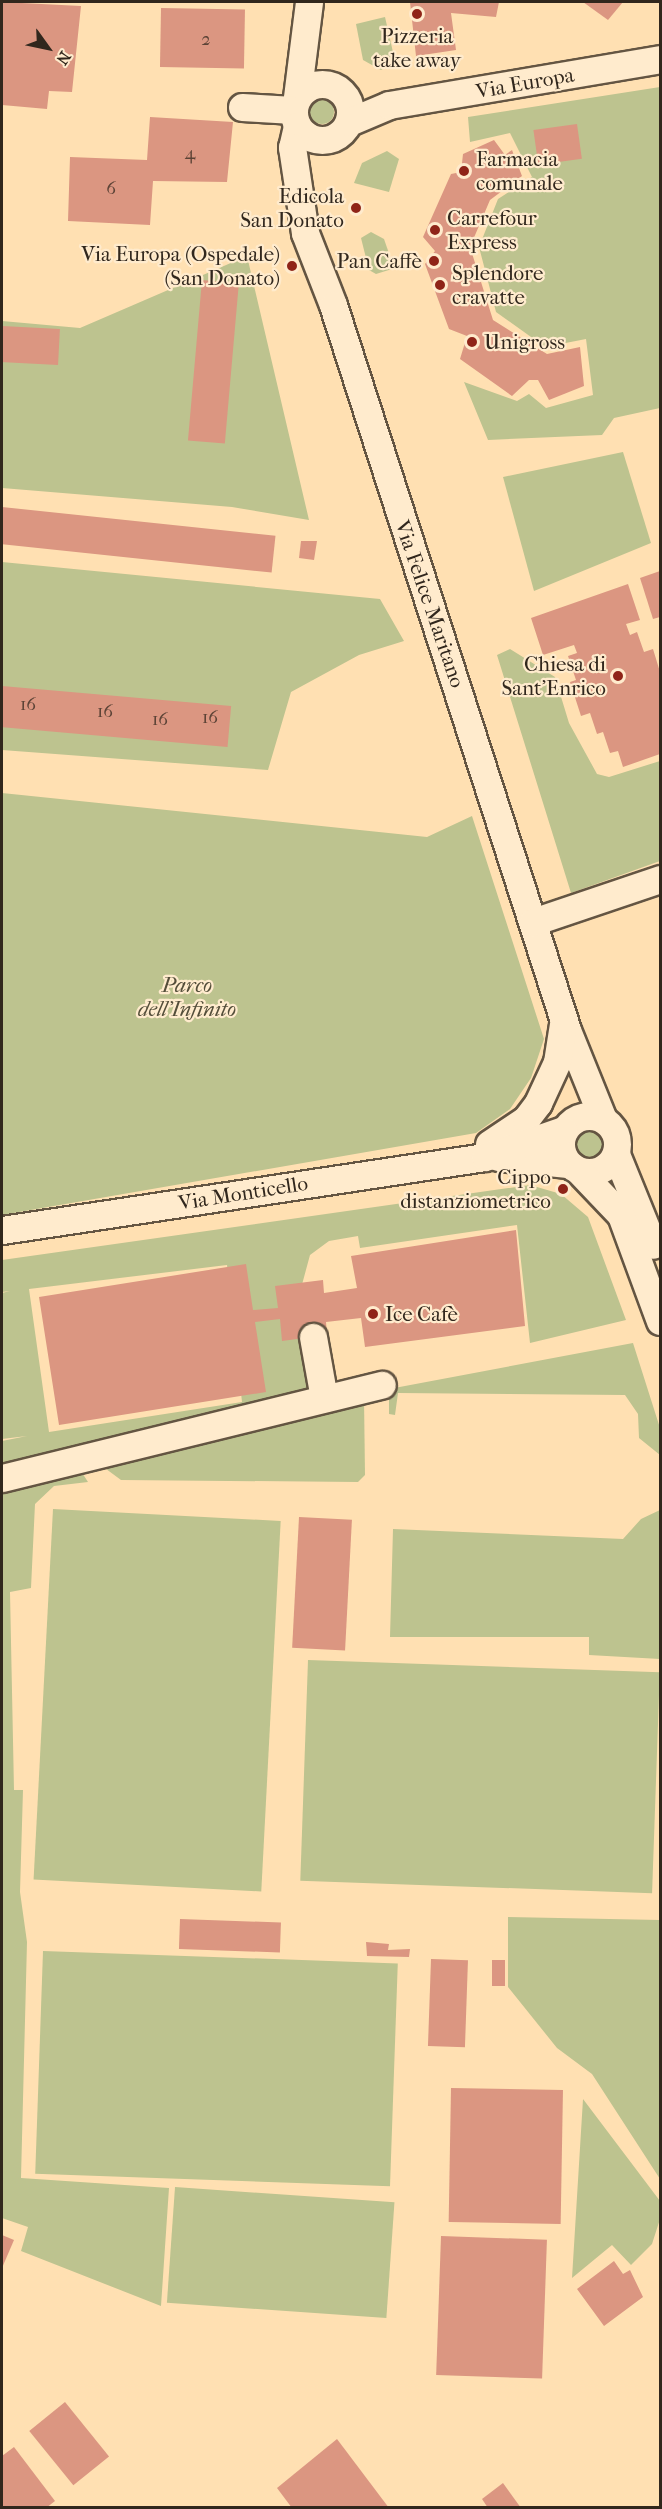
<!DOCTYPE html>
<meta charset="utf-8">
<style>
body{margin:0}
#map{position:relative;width:662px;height:2509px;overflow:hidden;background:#ffe0b2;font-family:"IM FELL French Canon",serif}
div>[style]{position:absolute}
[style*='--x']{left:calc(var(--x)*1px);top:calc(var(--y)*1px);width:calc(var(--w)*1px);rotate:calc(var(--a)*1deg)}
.green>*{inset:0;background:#bdc38f;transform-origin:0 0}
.round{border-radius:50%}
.building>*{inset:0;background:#db9681;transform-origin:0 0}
.roads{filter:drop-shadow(2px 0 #645542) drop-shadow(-2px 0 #645542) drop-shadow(0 2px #645542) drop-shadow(0 -2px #645542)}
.minor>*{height:27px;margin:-13.5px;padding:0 13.5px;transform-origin:13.5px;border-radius:13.5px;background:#ffebcd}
.minor>.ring{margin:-13.5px;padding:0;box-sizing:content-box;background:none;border:27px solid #ffebcd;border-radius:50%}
.dots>*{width:16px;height:16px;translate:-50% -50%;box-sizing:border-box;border:3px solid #ffebcd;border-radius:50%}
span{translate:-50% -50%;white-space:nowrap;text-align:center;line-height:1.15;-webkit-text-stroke:4.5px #ffebcd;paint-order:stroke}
.number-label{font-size:18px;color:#5c4336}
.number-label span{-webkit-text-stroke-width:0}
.poi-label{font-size:21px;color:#31271d}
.left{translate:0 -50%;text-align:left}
.right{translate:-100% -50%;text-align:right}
.street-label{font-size:21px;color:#31271d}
.park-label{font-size:21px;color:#544e3a;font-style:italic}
.frame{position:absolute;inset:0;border:3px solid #31271d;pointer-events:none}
.north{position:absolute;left:18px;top:18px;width:60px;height:60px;-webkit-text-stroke:4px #ffebcd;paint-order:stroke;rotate:123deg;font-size:16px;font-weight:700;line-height:24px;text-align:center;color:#31271d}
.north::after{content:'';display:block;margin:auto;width:21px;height:27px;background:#31271d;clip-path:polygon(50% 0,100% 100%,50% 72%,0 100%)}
</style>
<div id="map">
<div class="green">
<i style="clip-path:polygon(385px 17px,395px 61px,381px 70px,363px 60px,356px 24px)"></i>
<i style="clip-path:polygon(660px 87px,660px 408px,614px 418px,602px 435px,488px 440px,464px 382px,517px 401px,529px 394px,546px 408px,593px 395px,586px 339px,545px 347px,496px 312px,479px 247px,498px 199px,532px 177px,510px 133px,470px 142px,468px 117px)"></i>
<i class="round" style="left:310px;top:100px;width:24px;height:24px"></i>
<i style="clip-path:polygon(387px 151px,399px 159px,389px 192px,354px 183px,362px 163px)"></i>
<i style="clip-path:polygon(371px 232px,384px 239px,392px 262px,392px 269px,376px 274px,369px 270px,361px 238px)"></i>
<i style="clip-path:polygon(247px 256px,309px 520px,232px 507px,2px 488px,2px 321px,80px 328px)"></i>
<i style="clip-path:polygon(623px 452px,651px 543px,534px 591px,503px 477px)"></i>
<i style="clip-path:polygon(2px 562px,380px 599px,404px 641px,359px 655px,291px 692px,268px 770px,2px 750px)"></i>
<i style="clip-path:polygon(510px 649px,555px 677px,569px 723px,597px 774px,609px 777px,660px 761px,660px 861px,571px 893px,497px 655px)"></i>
<i style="clip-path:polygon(2px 793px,427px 837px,472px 816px,544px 1039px,531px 1078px,510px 1109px,476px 1133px,2px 1215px)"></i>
<i class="round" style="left:575px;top:1130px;width:32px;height:32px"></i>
<i style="clip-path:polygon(evenodd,530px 1185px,561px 1194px,588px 1217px,626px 1320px,530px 1343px,517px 1225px,360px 1248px,358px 1236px,329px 1241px,310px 1255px,300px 1292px,318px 1396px,2px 1471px,2px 1441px,27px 1436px,2px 1439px,2px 1293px,10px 1291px,2px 1292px,2px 1260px,530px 1185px,227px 1265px,242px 1402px,49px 1432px,29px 1289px,227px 1265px)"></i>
<i style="clip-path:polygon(633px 1343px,660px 1428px,660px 1455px,639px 1438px,638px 1414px,625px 1395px,398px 1393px,395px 1415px,389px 1414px,389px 1389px)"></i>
<i style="clip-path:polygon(364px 1398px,365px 1475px,358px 1482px,121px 1480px,98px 1463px)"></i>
<i style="clip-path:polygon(77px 1465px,88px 1482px,54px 1486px,35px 1504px,31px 1588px,10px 1592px,14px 1790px,23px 1790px,20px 1892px,27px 1942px,21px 2178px,169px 2188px,161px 2306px,21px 2251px,28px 2227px,2px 2218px,2px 1487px)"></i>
<i style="left:53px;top:1509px;width:228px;height:371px;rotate:3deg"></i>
<i style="clip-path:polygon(660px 1510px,660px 1659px,589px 1655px,589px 1637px,390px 1637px,393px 1529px,623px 1539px,641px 1519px)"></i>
<i style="left:308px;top:1660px;width:352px;height:221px;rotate:2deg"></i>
<i style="clip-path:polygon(508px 1917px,660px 1920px,660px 2179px,592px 2074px,557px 2048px,508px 1987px)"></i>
<i style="left:43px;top:1951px;width:355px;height:223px;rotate:2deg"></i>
<i style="clip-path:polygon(583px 2099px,660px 2201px,660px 2219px,652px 2244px,631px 2265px,612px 2245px,572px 2278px)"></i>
<i style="left:175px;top:2187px;width:220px;height:116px;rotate:4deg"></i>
</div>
<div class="building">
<i style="clip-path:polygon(2px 2px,81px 6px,72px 92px,49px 91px,47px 109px,2px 105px)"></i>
<i style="clip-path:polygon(410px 2px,499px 2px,496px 17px,451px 13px,456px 50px,416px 56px)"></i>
<i style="clip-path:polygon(583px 2px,623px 2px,608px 20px)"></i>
<i style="left:161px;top:8px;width:84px;height:59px;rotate:1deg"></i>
<i style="clip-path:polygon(150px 117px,233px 122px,227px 182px,153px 181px,150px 225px,68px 221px,70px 157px,147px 160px)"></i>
<i style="left:577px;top:124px;width:35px;height:44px;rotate:82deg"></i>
<i style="clip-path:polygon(494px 140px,505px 155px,512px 150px,522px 176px,490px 200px,470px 247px,493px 320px,547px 354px,580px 347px,584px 386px,549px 400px,538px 380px,529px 380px,512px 396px,460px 359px,467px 336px,449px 329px,425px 264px,435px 251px,423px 237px,451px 174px,461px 172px,463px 154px)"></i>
<i style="left:202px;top:280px;width:37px;height:161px;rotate:5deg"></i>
<i style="left:2px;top:326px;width:58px;height:36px;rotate:3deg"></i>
<i style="left:2px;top:507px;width:275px;height:37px;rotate:6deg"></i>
<i style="clip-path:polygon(301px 541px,317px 541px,314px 560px,299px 558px)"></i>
<i style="clip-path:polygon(660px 571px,660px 617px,653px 619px,640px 578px)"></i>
<i style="clip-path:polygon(628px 584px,640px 620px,626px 624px,630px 635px,637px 632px,644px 652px,653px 649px,660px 672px,660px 754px,623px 767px,618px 751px,610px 753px,603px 732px,597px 734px,590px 713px,581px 716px,570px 682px,576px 680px,568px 656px,577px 653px,574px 645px,543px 655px,531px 618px)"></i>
<i style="left:2px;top:686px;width:230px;height:41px;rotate:5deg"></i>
<i style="clip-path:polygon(516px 1230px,525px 1326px,365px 1347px,361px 1318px,326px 1322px,327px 1335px,282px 1341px,280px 1319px,255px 1322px,266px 1392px,59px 1425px,39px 1297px,246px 1264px,253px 1310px,278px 1308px,275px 1286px,323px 1280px,324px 1293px,357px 1288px,351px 1256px)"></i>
<i style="left:299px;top:1517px;width:53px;height:131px;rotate:3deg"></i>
<i style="left:180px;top:1919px;width:101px;height:30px;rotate:2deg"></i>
<i style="clip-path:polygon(366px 1942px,389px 1944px,388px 1950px,410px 1949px,409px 1957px,367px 1956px)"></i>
<i style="left:431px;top:1959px;width:37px;height:87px;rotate:2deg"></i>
<i style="left:505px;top:1960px;width:26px;height:13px;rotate:90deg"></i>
<i style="left:451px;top:2088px;width:112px;height:134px;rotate:1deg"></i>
<i style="clip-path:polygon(2px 2235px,14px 2240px,2px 2268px)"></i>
<i style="left:441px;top:2236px;width:106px;height:139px;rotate:2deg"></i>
<i style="clip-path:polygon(614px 2261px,623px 2274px,630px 2270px,643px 2297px,604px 2326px,577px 2289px)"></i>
<i style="left:65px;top:2402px;width:70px;height:46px;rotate:51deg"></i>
<i style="clip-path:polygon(337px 2439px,389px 2508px,292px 2508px,277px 2488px)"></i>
<i style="clip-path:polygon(14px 2447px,55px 2501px,46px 2508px,2px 2508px,2px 2456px)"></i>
<i style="clip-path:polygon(503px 2483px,521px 2508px,488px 2508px,482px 2499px)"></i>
</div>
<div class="roads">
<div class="minor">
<i class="ring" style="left:294px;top:84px;width:29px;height:29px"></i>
<i style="--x:297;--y:97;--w:96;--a:-82.8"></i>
<i style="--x:242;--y:107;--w:51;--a:3.4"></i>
<i style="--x:349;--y:122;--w:43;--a:-23"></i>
<i style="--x:389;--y:105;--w:275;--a:-9.6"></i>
<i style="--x:297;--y:126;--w:22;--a:103"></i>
<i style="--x:292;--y:147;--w:87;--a:81.4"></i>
<i style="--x:305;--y:233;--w:77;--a:68.7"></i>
<i style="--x:333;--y:305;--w:762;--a:72.11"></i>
<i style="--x:567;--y:1030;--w:96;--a:68"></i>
<i style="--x:533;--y:922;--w:134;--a:-18.7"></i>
<i class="ring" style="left:561px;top:1116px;width:29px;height:29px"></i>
<i style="--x:489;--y:1144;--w:45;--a:-34"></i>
<i style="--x:526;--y:1119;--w:20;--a:-53"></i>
<i style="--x:538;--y:1103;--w:45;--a:-65.1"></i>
<i style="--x:557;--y:1062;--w:39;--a:-81"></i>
<i style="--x:616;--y:1154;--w:98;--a:67.9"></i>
<i style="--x:498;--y:1157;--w:70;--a:5.7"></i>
<i style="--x:579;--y:1171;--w:61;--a:46.3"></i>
<i style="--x:621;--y:1215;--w:113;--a:69.8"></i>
<i style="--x:2;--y:1230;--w:488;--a:-8.6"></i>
<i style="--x:485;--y:1157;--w:83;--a:-19.1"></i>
<i style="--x:313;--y:1337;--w:62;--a:79.8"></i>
<i style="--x:2;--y:1478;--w:391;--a:-13.8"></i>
</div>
</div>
<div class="dots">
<i style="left:417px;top:14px;background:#8f2418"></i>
<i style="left:464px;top:171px;background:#8f2418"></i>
<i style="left:356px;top:208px;background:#8f2418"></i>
<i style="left:435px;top:230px;background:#8f2418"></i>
<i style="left:434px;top:261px;background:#8f2418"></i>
<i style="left:292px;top:266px;background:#8f2418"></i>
<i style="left:440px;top:285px;background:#8f2418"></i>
<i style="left:472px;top:342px;background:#8f2418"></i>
<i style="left:618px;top:676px;background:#8f2418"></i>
<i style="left:563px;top:1189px;background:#8f2418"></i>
<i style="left:373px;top:1314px;background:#8f2418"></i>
</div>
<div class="number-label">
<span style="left:206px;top:40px">2</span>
<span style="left:190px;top:154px">4</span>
<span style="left:111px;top:189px">6</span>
<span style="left:28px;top:705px">16</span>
<span style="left:105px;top:712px">16</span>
<span style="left:210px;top:718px">16</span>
<span style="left:160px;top:720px">16</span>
</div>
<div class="poi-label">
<span style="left:417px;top:48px">Pizzeria<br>take away</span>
<span class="left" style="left:476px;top:171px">Farmacia<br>comunale</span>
<span class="right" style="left:344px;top:208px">Edicola<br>San Donato</span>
<span class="left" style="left:447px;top:230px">Carrefour<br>Express</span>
<span class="right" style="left:280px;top:266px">Via Europa (Ospedale)<br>(San Donato)</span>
<span class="right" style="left:422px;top:261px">Pan Caffè</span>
<span class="left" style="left:452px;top:285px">Splendore<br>cravatte</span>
<span class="left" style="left:484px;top:342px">Unigross</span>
<span class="right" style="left:606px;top:676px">Chiesa di<br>Sant'Enrico</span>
<span class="right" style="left:551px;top:1189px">Cippo<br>distanziometrico</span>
<span class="left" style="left:385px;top:1314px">Ice Cafè</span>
</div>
<div class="street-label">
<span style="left:525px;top:83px;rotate:-10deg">Via Europa</span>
<span style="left:430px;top:604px;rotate:71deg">Via Felice Maritano</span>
<span style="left:243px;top:1193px;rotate:-9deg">Via Monticello</span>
</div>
<div class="park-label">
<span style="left:187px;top:997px">Parco<br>dell'Infinito</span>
</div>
<div class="frame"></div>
<div class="north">N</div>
</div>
